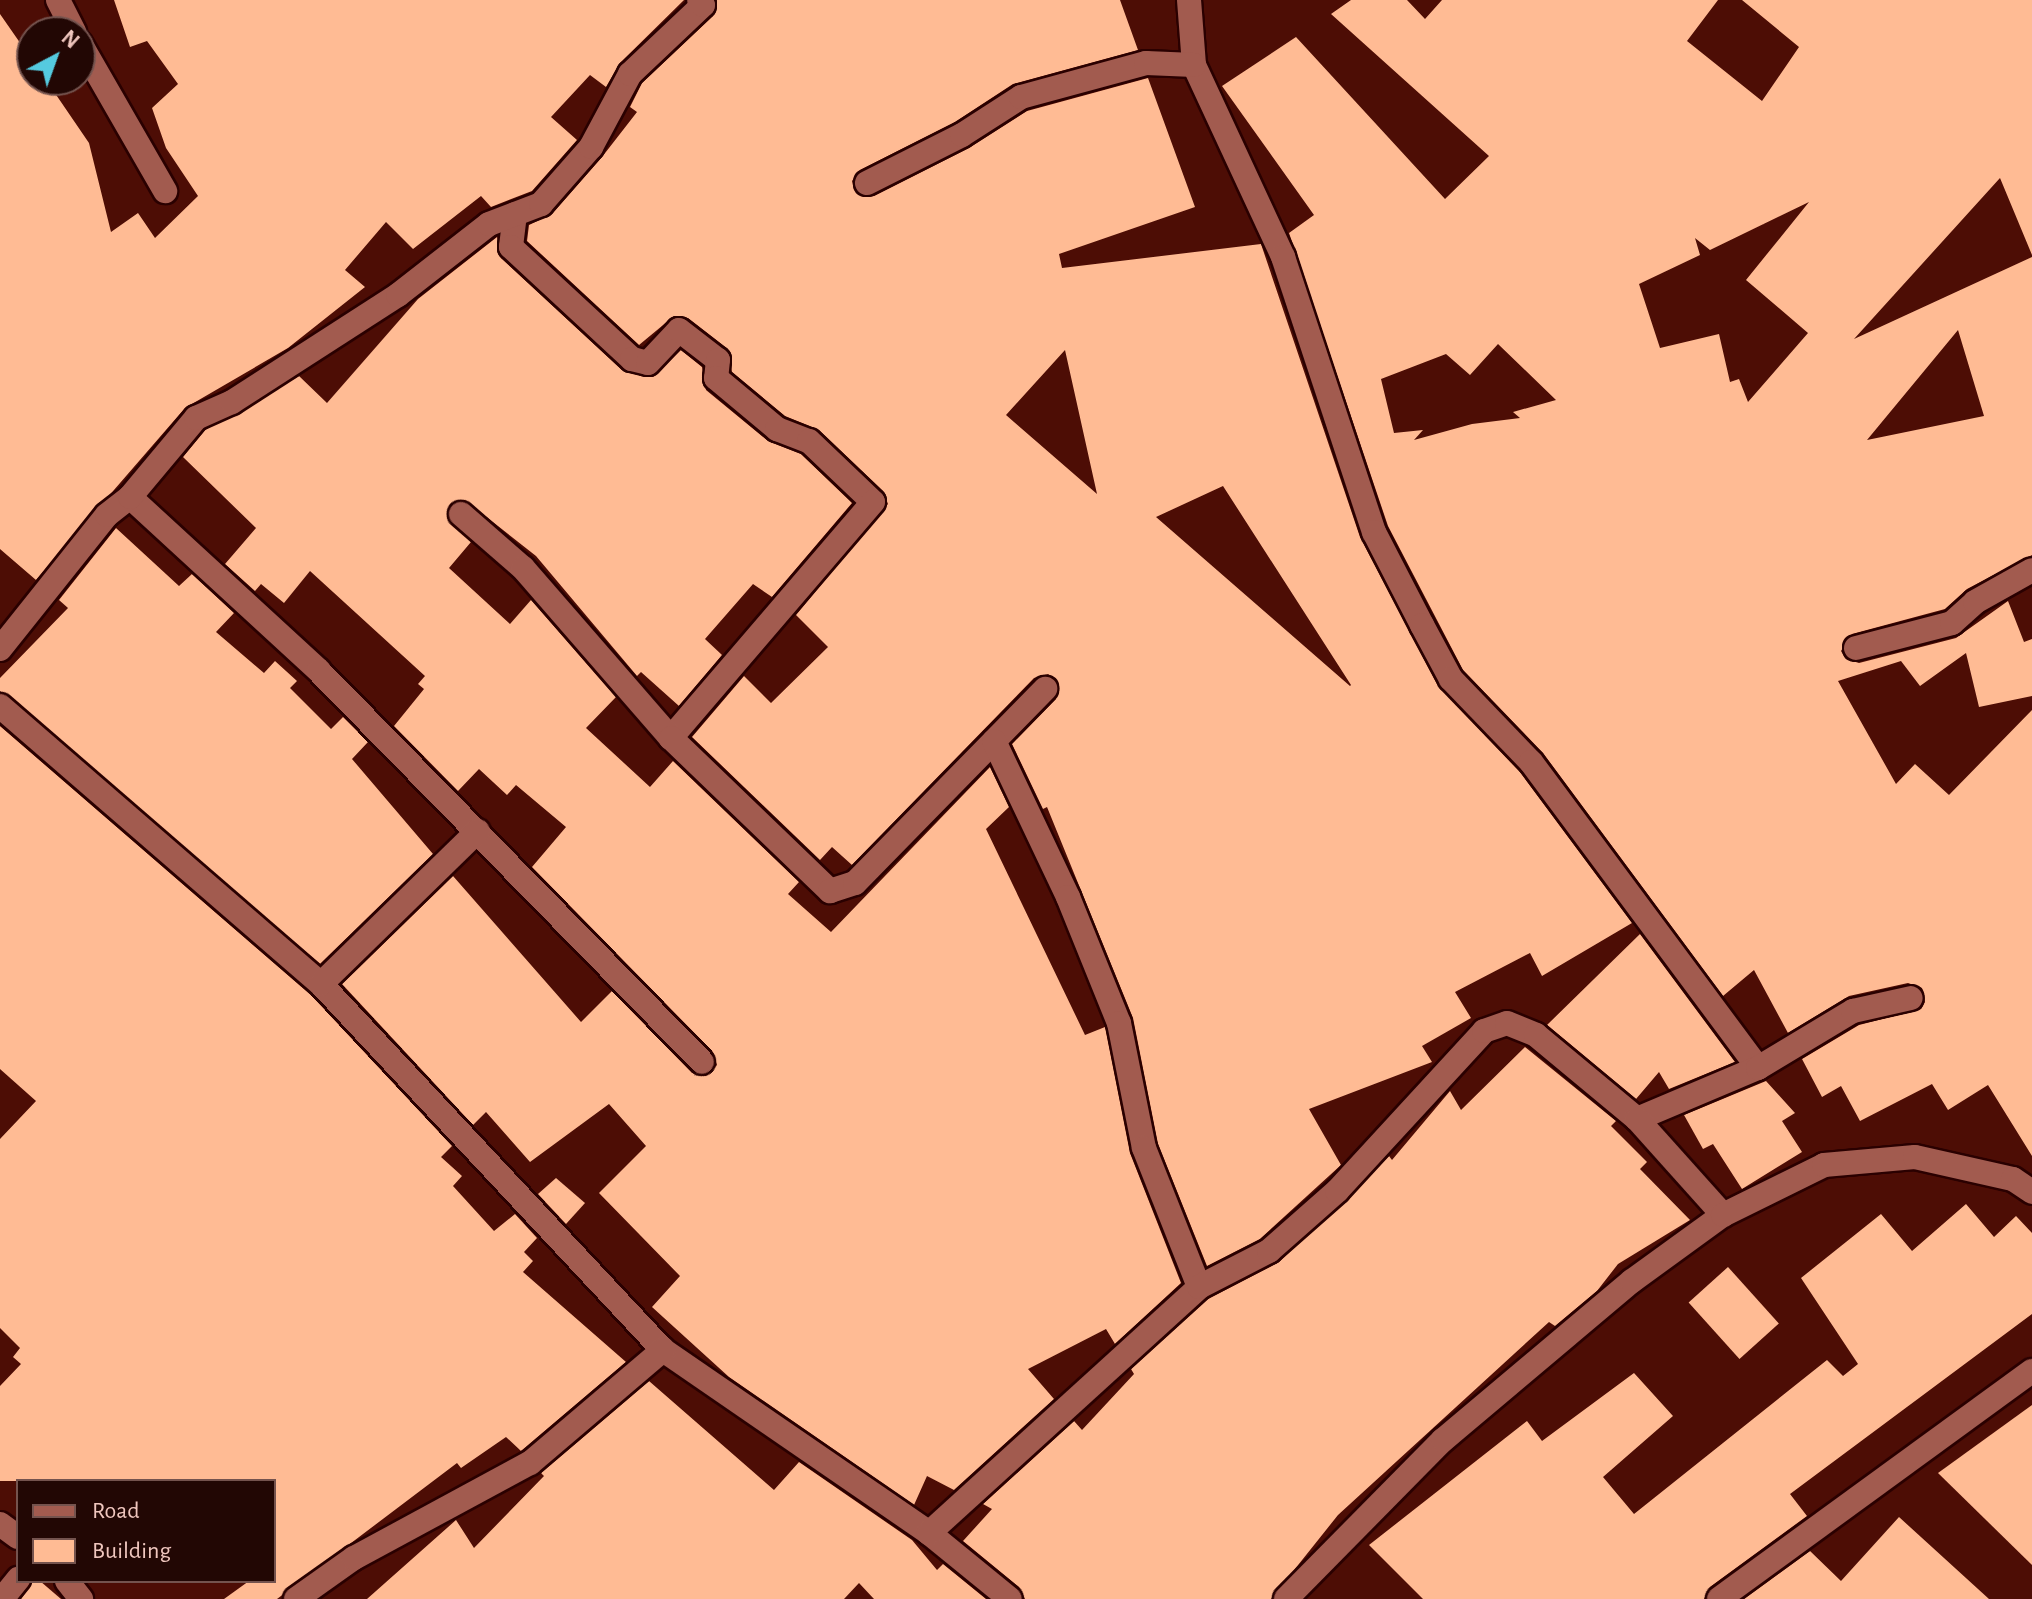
<!DOCTYPE html>
<style>
body{margin:0}
#map{position:relative;width:2032px;height:1599px;overflow:hidden;background:#4d0d05;font-family:"Alegreya Sans",sans-serif}
div>[style]{position:absolute}
[style*='--x']{left:calc(var(--x)*1px);top:calc(var(--y)*1px);width:calc(var(--w)*1px);rotate:calc(var(--a)*1deg)}
.building>*{inset:0;background:#ffbb94;transform-origin:0 0}
.roads{filter:drop-shadow(2px 0 #2a0000) drop-shadow(-2px 0 #2a0000) drop-shadow(0 2px #2a0000) drop-shadow(0 -2px #2a0000)}
.minor>*{height:24px;margin:-12px;padding:0 12px;transform-origin:12px;border-radius:12px;background:#a25b4f}
span{translate:-50% -50%;white-space:nowrap;text-align:center;line-height:1.15;-webkit-text-stroke:8px #220704;paint-order:stroke}
.legend{position:absolute;left:16px;top:1479px;width:260px;height:104px;box-sizing:border-box;background:#220704;border:2px solid #74534e;margin:0;padding:10px 14px;list-style:none;font-size:24px;color:#efc6be}
.legend li{display:flex;align-items:center;gap:16px;height:40px}
.legend b{width:40px;border:2px solid #74534e}
.north{position:absolute;left:16px;top:16px;width:80px;height:80px;box-sizing:border-box;background:#220704;border:2px solid #74534e;border-radius:50%;rotate:41deg;font-size:22px;font-weight:700;line-height:32px;text-align:center;color:#efc6be}
.north::after{content:'';display:block;margin:auto;width:28px;height:36px;background:#55cadf;clip-path:polygon(50% 0,100% 100%,50% 72%,0 100%)}
</style>
<div id="map">
<div class="building">
<i style="clip-path:polygon(114px 0,684px 0,620px 63px,606px 87px,590px 75px,551px 117px,577px 140px,532px 191px,491px 207px,481px 196px,413px 249px,386px 222px,345px 270px,365px 287px,288px 348px,185px 408px,36px 580px,0 549px,0 14px,32px 60px,32px 80px,46px 80px,89px 143px,111px 232px,138px 213px,155px 238px,198px 196px,166px 148px,152px 108px,178px 84px,147px 41px,130px 47px)"></i>
<i style="clip-path:polygon(evenodd,717px 0,1120px 0,1138px 50px,1013px 84px,955px 122px,860px 170px,852px 181px,854px 190px,874px 196px,969px 148px,1027px 111px,1148px 78px,1195px 207px,1059px 254px,1062px 268px,1261px 244px,1360px 537px,1438px 686px,1520px 772px,1632px 923px,1542px 976px,1530px 953px,1455px 992px,1471px 1018px,1422px 1046px,1432px 1062px,1309px 1109px,1341px 1165px,1260px 1239px,1207px 1266px,1158px 1144px,1133px 1018px,1047px 807px,1043px 809px,1012px 744px,1056px 699px,1056px 679px,1048px 674px,1034px 678px,852px 865px,832px 847px,820px 860px,692px 737px,744px 676px,771px 703px,828px 647px,796px 615px,888px 504px,883px 491px,819px 430px,785px 416px,732px 372px,728px 349px,688px 318px,674px 316px,639px 345px,527px 241px,529px 225px,552px 214px,602px 157px,637px 112px,630px 107px,642px 83px,713px 16px,717px 0,1065px 350px,1097px 494px,1006px 415px,1065px 350px,717px 0,1223px 486px,1351px 685px,1350px 686px,1156px 517px,1223px 486px)"></i>
<i style="clip-path:polygon(evenodd,1351px 0,1407px 0,1425px 19px,1442px 0,1718px 0,1687px 41px,1762px 101px,1799px 47px,1742px 0,2032px 0,2032px 255px,2000px 178px,1854px 339px,2032px 257px,2032px 555px,1967px 589px,1945px 609px,1852px 634px,1841px 651px,1846px 659px,1859px 663px,1956px 638px,2008px 601px,2024px 642px,2032px 639px,2032px 696px,1979px 707px,1966px 653px,1920px 686px,1901px 661px,1838px 681px,1896px 784px,1915px 764px,1949px 795px,2032px 710px,2032px 1156px,1988px 1085px,1948px 1110px,1932px 1084px,1860px 1121px,1841px 1086px,1822px 1097px,1802px 1059px,1859px 1025px,1921px 1009px,1925px 1002px,1922px 988px,1908px 983px,1849px 996px,1788px 1033px,1754px 970px,1723px 996px,1543px 753px,1463px 670px,1388px 526px,1289px 233px,1314px 215px,1222px 86px,1296px 37px,1445px 199px,1489px 156px,1331px 14px,1351px 0,1809px 202px,1746px 280px,1808px 333px,1748px 402px,1739px 379px,1730px 382px,1719px 334px,1660px 348px,1639px 284px,1700px 255px,1695px 238px,1710px 250px,1809px 202px,1351px 0,1958px 330px,1984px 416px,1867px 440px,1958px 330px,1351px 0,1498px 344px,1556px 400px,1513px 412px,1520px 418px,1472px 424px,1414px 440px,1423px 430px,1394px 433px,1381px 379px,1446px 354px,1470px 375px,1498px 344px)"></i>
<i style="clip-path:polygon(497px 237px,501px 258px,622px 370px,653px 377px,681px 350px,702px 367px,706px 390px,768px 441px,801px 454px,852px 503px,772px 597px,753px 584px,705px 639px,722px 655px,679px 706px,641px 672px,637px 676px,536px 556px,465px 500px,450px 504px,447px 518px,471px 542px,449px 568px,510px 624px,531px 600px,616px 697px,586px 728px,650px 787px,673px 761px,799px 882px,788px 894px,831px 932px,990px 767px,1009px 807px,986px 829px,1085px 1035px,1105px 1027px,1130px 1153px,1181px 1283px,1115px 1344px,1106px 1329px,1028px 1369px,1054px 1399px,954px 1490px,927px 1476px,914px 1505px,729px 1377px,652px 1307px,680px 1276px,599px 1193px,646px 1146px,609px 1104px,530px 1162px,486px 1112px,473px 1125px,342px 984px,453px 876px,581px 1022px,612px 991px,692px 1073px,706px 1076px,717px 1065px,713px 1052px,532px 867px,566px 827px,516px 785px,507px 795px,479px 769px,458px 791px,394px 726px,424px 689px,418px 684px,425px 676px,310px 571px,284px 603px,261px 584px,255px 591px,225px 564px,256px 528px,183px 457px,205px 430px,299px 376px,327px 403px,418px 299px)"></i>
<i style="clip-path:polygon(116px 528px,179px 586px,192px 574px,234px 613px,216px 632px,264px 673px,275px 661px,297px 681px,290px 688px,331px 729px,343px 717px,368px 742px,352px 759px,433px 854px,320px 964px,0 691px,0 678px,68px 608px,59px 600px)"></i>
<i style="clip-path:polygon(0 726px,311px 995px,452px 1146px,441px 1157px,462px 1176px,453px 1186px,494px 1231px,515px 1214px,537px 1238px,524px 1252px,533px 1261px,523px 1272px,626px 1362px,521px 1451px,506px 1437px,461px 1468px,457px 1463px,277px 1599px,224px 1599px,249px 1581px,274px 1581px,274px 1481px,0 1481px,0 1386px,21px 1364px,13px 1357px,20px 1348px,0 1328px,0 1139px,36px 1101px,0 1069px)"></i>
<i style="clip-path:polygon(1640px 934px,1735px 1062px,1669px 1089px,1659px 1072px,1636px 1099px,1547px 1025px)"></i>
<i style="clip-path:polygon(1525px 1047px,1616px 1121px,1611px 1126px,1647px 1162px,1640px 1169px,1690px 1220px,1618px 1264px,1597px 1291px,1555px 1326px,1549px 1322px,1338px 1515px,1271px 1599px,1025px 1599px,1019px 1587px,963px 1541px,992px 1509px,983px 1504px,1074px 1421px,1082px 1430px,1134px 1374px,1131px 1369px,1208px 1299px,1279px 1262px,1389px 1156px,1392px 1160px,1450px 1091px,1461px 1110px)"></i>
<i style="clip-path:polygon(1766px 1081px,1795px 1113px,1782px 1121px,1802px 1152px,1742px 1189px,1713px 1144px,1703px 1149px,1684px 1115px)"></i>
<i style="clip-path:polygon(556px 1178px,585px 1203px,566px 1224px,538px 1194px)"></i>
<i style="clip-path:polygon(1966px 1204px,1994px 1237px,2016px 1216px,2032px 1233px,2032px 1314px,1790px 1494px,1807px 1516px,1710px 1587px,1704px 1599px,1423px 1599px,1369px 1545px,1527px 1421px,1542px 1441px,1634px 1373px,1673px 1416px,1603px 1477px,1634px 1514px,1827px 1360px,1843px 1376px,1858px 1364px,1801px 1278px,1881px 1214px,1912px 1251px)"></i>
<i style="left:1728px;top:1267px;width:76px;height:53px;rotate:48deg"></i>
<i style="clip-path:polygon(649px 1381px,774px 1490px,799px 1462px,912px 1540px,937px 1570px,943px 1564px,986px 1599px,874px 1599px,859px 1583px,844px 1599px,367px 1599px,456px 1520px,474px 1548px,544px 1476px,541px 1473px)"></i>
<i style="clip-path:polygon(2032px 1405px,2032px 1565px,1938px 1473px)"></i>
<i style="clip-path:polygon(1899px 1517px,1989px 1599px,1744px 1599px,1810px 1551px,1841px 1581px)"></i>
<i style="clip-path:polygon(33px 1581px,40px 1581px,61px 1599px,21px 1599px)"></i>
</div>
<div class="roads">
<div class="minor">
<i style="--x:58;--y:0;--w:36;--a:63"></i>
<i style="--x:1189;--y:0;--w:65;--a:85.6"></i>
<i style="--x:1194;--y:65;--w:212;--a:65.1"></i>
<i style="--x:1283;--y:257;--w:290;--a:71.7"></i>
<i style="--x:1374;--y:532;--w:105;--a:62.7"></i>
<i style="--x:1422;--y:625;--w:61;--a:61.8"></i>
<i style="--x:1451;--y:679;--w:115;--a:46.1"></i>
<i style="--x:1531;--y:762;--w:381;--a:53.4"></i>
<i style="--x:80;--y:43;--w:171;--a:60.1"></i>
<i style="--x:867;--y:183;--w:106;--a:-26.8"></i>
<i style="--x:962;--y:135;--w:70;--a:-32.8"></i>
<i style="--x:1021;--y:97;--w:130;--a:-15.2"></i>
<i style="--x:1146;--y:63;--w:48;--a:2.4"></i>
<i style="--x:515;--y:214;--w:33;--a:97"></i>
<i style="--x:511;--y:247;--w:165;--a:42.8"></i>
<i style="--x:632;--y:359;--w:16;--a:14"></i>
<i style="--x:648;--y:363;--w:45;--a:-46.8"></i>
<i style="--x:679;--y:330;--w:49;--a:37.6"></i>
<i style="--x:718;--y:360;--w:18;--a:96"></i>
<i style="--x:716;--y:378;--w:80;--a:39.9"></i>
<i style="--x:777;--y:429;--w:34;--a:21"></i>
<i style="--x:809;--y:441;--w:88;--a:43.6"></i>
<i style="--x:873;--y:502;--w:311;--a:130.6"></i>
<i style="--x:130;--y:497;--w:257;--a:42.6"></i>
<i style="--x:319;--y:671;--w:547;--a:45.59"></i>
<i style="--x:461;--y:514;--w:82;--a:41.1"></i>
<i style="--x:523;--y:568;--w:225;--a:49"></i>
<i style="--x:671;--y:738;--w:221;--a:43.9"></i>
<i style="--x:830;--y:891;--w:26;--a:-18"></i>
<i style="--x:855;--y:883;--w:272;--a:-45.6"></i>
<i style="--x:1856;--y:648;--w:99;--a:-14.6"></i>
<i style="--x:1952;--y:623;--w:31;--a:-42"></i>
<i style="--x:1975;--y:602;--w:65;--a:-29.3"></i>
<i style="--x:0;--y:649;--w:171;--a:-51.4"></i>
<i style="--x:107;--y:515;--w:29;--a:-38"></i>
<i style="--x:130;--y:497;--w:103;--a:-50.1"></i>
<i style="--x:196;--y:418;--w:39;--a:-24"></i>
<i style="--x:232;--y:402;--w:197;--a:-32.8"></i>
<i style="--x:398;--y:295;--w:115;--a:-38"></i>
<i style="--x:489;--y:224;--w:56;--a:-21"></i>
<i style="--x:541;--y:204;--w:76;--a:-48.7"></i>
<i style="--x:591;--y:147;--w:83;--a:-61.9"></i>
<i style="--x:630;--y:74;--w:100;--a:-43.4"></i>
<i style="--x:703;--y:5;--w:6;--a:-129"></i>
<i style="--x:0;--y:706;--w:425;--a:40.9"></i>
<i style="--x:321;--y:984;--w:501;--a:46.94"></i>
<i style="--x:663;--y:1350;--w:323;--a:34.5"></i>
<i style="--x:929;--y:1533;--w:104;--a:39.2"></i>
<i style="--x:994;--y:741;--w:173;--a:64.6"></i>
<i style="--x:1068;--y:897;--w:136;--a:68"></i>
<i style="--x:1119;--y:1023;--w:127;--a:78.7"></i>
<i style="--x:1144;--y:1148;--w:149;--a:68.4"></i>
<i style="--x:321;--y:984;--w:219;--a:-44.3"></i>
<i style="--x:1637;--y:1119;--w:131;--a:-22.9"></i>
<i style="--x:1758;--y:1068;--w:111;--a:-31"></i>
<i style="--x:1853;--y:1011;--w:59;--a:-12.6"></i>
<i style="--x:0;--y:1524;--w:22;--a:36"></i>
<i style="--x:929;--y:1533;--w:365;--a:-42.3"></i>
<i style="--x:1199;--y:1287;--w:79;--a:-27.2"></i>
<i style="--x:1269;--y:1251;--w:91;--a:-41.4"></i>
<i style="--x:1337;--y:1191;--w:217;--a:-47.4"></i>
<i style="--x:1484;--y:1031;--w:24;--a:-19"></i>
<i style="--x:1507;--y:1023;--w:31;--a:22"></i>
<i style="--x:1536;--y:1035;--w:131;--a:39.7"></i>
<i style="--x:1637;--y:1119;--w:129;--a:48.1"></i>
<i style="--x:67;--y:1581;--w:23;--a:52"></i>
<i style="--x:2;--y:1599;--w:26;--a:-51"></i>
<i style="--x:296;--y:1599;--w:71;--a:-35.3"></i>
<i style="--x:354;--y:1558;--w:200;--a:-28.4"></i>
<i style="--x:530;--y:1463;--w:175;--a:-40.4"></i>
<i style="--x:1286;--y:1599;--w:223;--a:-45.4"></i>
<i style="--x:1443;--y:1440;--w:247;--a:-40.1"></i>
<i style="--x:1632;--y:1281;--w:112;--a:-36"></i>
<i style="--x:1723;--y:1215;--w:113;--a:-26.3"></i>
<i style="--x:1824;--y:1165;--w:91;--a:-5"></i>
<i style="--x:1915;--y:1157;--w:100;--a:12.7"></i>
<i style="--x:2013;--y:1179;--w:23;--a:34"></i>
<i style="--x:1719;--y:1599;--w:387;--a:-36.1"></i>
</div>
</div>
<ul class="legend">
<li><b style="height:10px;background:#a25b4f"></b>Road</li>
<li><b style="height:22px;background:#ffbb94"></b>Building</li>
</ul>
<div class="north">N</div>
</div>
